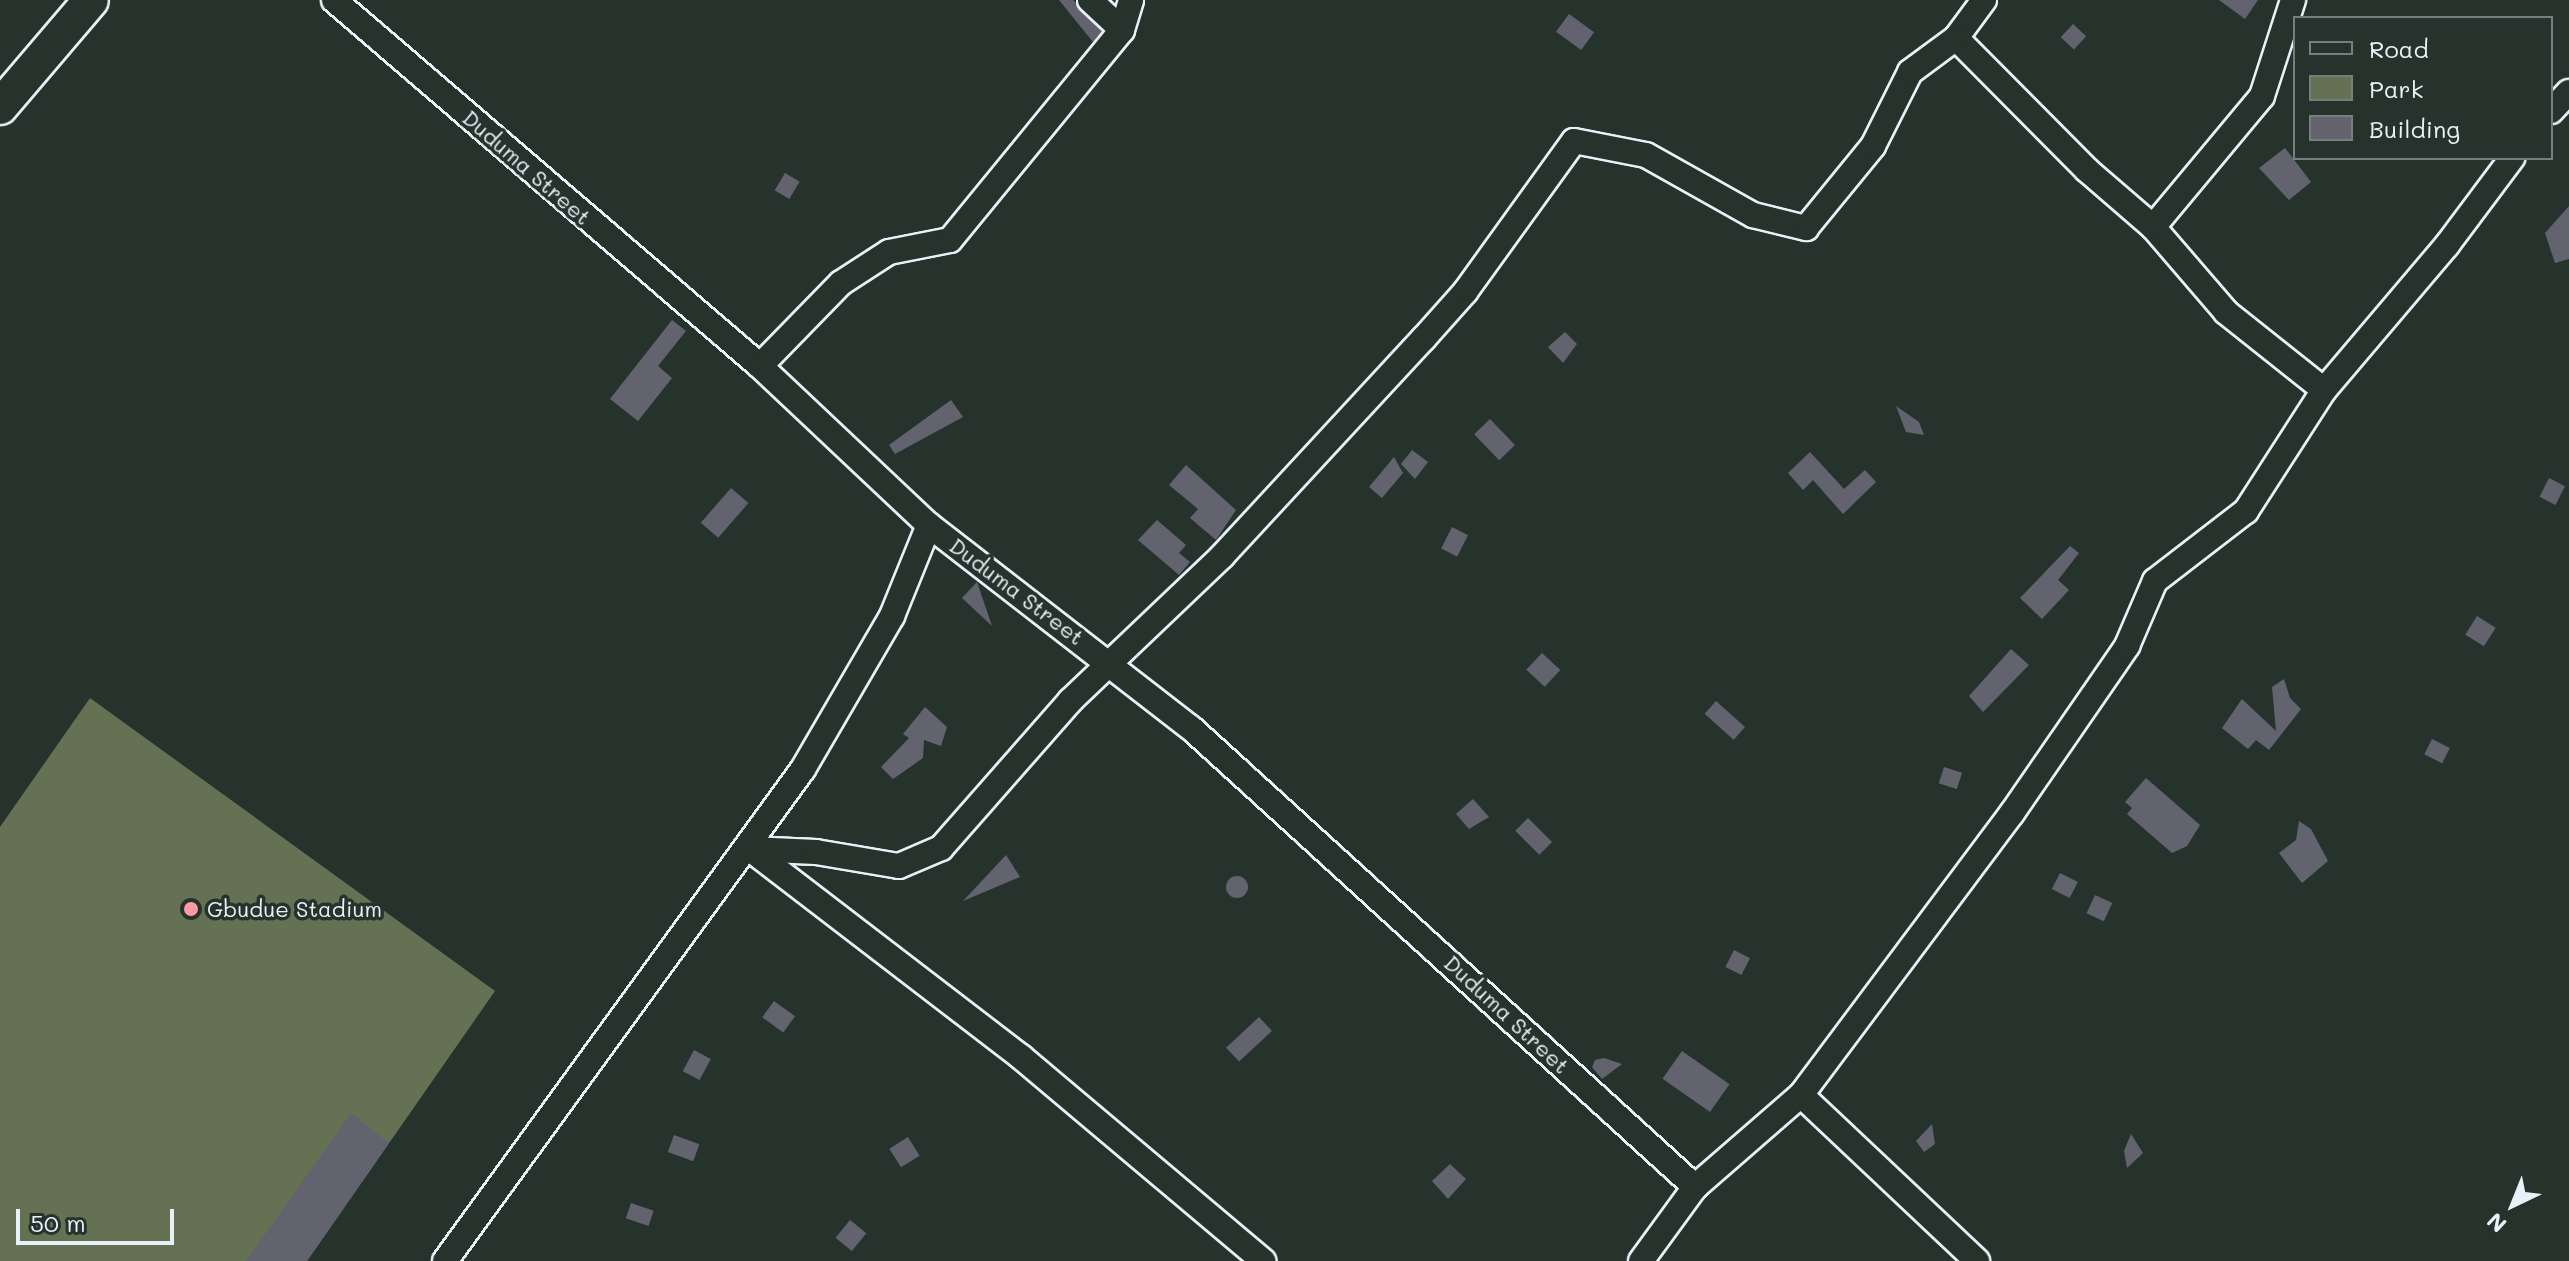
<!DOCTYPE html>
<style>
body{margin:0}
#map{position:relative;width:2569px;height:1261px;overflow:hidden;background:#26332d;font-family:Mali,sans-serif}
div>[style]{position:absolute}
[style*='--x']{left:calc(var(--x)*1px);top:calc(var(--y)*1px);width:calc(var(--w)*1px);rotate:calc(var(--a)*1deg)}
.green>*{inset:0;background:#647253}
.building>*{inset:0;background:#636370;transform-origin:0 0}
.round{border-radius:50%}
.roads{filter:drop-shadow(2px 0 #e8f1f8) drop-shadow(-2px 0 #e8f1f8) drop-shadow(0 2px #e8f1f8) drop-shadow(0 -2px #e8f1f8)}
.street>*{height:24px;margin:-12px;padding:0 12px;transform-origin:12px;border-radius:12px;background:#26332d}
.secondary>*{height:34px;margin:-17px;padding:0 17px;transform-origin:17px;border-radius:17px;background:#26332d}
.dots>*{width:22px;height:22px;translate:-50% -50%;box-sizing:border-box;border:4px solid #26332d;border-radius:50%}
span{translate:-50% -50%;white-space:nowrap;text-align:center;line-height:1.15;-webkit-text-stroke:7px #26332d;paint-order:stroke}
.street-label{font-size:22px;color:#e8f1f8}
.poi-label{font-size:22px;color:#e8f1f8}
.left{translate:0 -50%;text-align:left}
.legend{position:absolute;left:2293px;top:16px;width:260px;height:144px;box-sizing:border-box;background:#26332d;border:2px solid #747f7e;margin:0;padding:10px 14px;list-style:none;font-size:24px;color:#e8f1f8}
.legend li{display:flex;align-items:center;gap:16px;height:40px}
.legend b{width:40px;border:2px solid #747f7e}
.north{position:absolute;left:2473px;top:1165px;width:80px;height:80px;-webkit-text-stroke:6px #26332d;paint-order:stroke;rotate:223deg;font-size:22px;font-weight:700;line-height:32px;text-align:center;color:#e8f1f8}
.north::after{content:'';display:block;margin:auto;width:28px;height:36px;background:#e8f1f8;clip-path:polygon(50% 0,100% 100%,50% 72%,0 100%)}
.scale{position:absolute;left:16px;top:1209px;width:158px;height:36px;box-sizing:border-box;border:4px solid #e8f1f8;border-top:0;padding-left:10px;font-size:24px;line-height:28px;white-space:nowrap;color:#e8f1f8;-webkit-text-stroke:6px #26332d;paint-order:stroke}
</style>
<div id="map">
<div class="green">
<i style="clip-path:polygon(90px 698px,495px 991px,307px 1261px,0 1261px,0 827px)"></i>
</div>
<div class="building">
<i style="clip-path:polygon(1059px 0,1073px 0,1102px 31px,1093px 42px)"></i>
<i style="clip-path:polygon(2219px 0,2258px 0,2245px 19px)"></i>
<i style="left:1569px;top:14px;width:31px;height:22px;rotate:36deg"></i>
<i style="left:2073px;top:24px;width:18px;height:18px;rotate:43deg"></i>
<i style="clip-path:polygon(2285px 148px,2311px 182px,2289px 200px,2259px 168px)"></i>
<i style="left:785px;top:173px;width:17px;height:20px;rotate:31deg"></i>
<i style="clip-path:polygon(2569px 206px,2569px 259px,2555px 263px,2545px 233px)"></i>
<i style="clip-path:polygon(672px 320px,686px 331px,658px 366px,672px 378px,638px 421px,610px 399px)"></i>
<i style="clip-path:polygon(1565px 332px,1577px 344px,1563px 363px,1548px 347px)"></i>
<i style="clip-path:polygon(951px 400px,963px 417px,895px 454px,889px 445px)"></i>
<i style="clip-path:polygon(1896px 406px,1919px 422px,1924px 435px,1906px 432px)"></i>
<i style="left:1490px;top:419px;width:36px;height:22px;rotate:46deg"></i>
<i style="clip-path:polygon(1412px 450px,1428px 462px,1415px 479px,1401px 464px)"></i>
<i style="clip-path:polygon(1810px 452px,1844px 489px,1865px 470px,1876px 482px,1843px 514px,1813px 480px,1803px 490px,1788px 473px)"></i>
<i style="clip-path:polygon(1394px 457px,1403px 473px,1382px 498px,1369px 487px)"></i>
<i style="clip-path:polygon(1186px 465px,1236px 510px,1216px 540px,1190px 518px,1198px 509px,1169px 485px)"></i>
<i style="left:2549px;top:478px;width:18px;height:21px;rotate:27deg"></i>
<i style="left:731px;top:488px;width:23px;height:46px;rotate:41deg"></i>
<i style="clip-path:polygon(1157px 520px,1186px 545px,1179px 553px,1190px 562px,1179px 575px,1138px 540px)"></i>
<i style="left:1452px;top:527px;width:18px;height:24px;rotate:27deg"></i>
<i style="clip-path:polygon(2070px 546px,2079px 553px,2058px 580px,2069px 590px,2042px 619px,2020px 598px)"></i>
<i style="clip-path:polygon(977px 582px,992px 626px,962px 598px)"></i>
<i style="left:2477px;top:616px;width:22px;height:22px;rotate:32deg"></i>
<i style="clip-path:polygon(2011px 649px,2029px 665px,1983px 712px,1969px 696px)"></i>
<i style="left:1542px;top:653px;width:25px;height:23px;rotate:43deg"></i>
<i style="clip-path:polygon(2284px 679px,2290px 698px,2301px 709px,2269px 750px,2256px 740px,2248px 749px,2222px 728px,2242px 699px,2276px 731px,2272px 687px)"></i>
<i style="left:1716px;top:701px;width:39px;height:17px;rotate:42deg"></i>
<i style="clip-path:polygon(925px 707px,947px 727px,941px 746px,924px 740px,923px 758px,893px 779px,881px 767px,909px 738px,903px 734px)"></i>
<i style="left:2432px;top:739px;width:20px;height:17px;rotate:27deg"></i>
<i style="left:1944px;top:767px;width:19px;height:17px;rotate:18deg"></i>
<i style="clip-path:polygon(2146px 778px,2200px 825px,2187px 846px,2172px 853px,2127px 814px,2132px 808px,2125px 802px)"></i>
<i style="clip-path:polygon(1473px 799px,1489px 817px,1469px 829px,1456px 814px)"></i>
<i style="left:1528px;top:818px;width:34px;height:18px;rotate:45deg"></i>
<i style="clip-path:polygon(2299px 821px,2311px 829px,2328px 861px,2302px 883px,2279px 853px,2296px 840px)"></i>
<i style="clip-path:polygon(1006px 855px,1020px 877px,963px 901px)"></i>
<i style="left:2060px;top:873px;width:20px;height:18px;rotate:27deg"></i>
<i class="round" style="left:1226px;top:876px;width:22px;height:22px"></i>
<i style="left:2095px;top:895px;width:19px;height:20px;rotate:25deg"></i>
<i style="left:1734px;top:950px;width:18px;height:19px;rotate:27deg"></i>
<i style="left:774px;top:1001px;width:26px;height:20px;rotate:36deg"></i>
<i style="left:1259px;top:1017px;width:19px;height:45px;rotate:47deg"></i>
<i style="left:694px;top:1050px;width:19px;height:24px;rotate:28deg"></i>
<i style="left:1682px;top:1051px;width:58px;height:34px;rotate:35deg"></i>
<i style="clip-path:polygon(1604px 1058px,1622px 1064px,1602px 1079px,1592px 1067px,1595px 1060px)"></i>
<i style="clip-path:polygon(351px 1113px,389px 1143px,307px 1261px,246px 1261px)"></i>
<i style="clip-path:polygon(1932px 1124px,1935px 1144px,1924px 1152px,1916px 1141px)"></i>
<i style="clip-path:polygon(2131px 1134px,2143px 1153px,2127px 1168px,2124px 1151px)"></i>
<i style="left:674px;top:1135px;width:27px;height:18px;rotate:20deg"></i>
<i style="left:908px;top:1137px;width:22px;height:22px;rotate:58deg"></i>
<i style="clip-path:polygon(1450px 1164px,1466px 1179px,1448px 1199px,1432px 1181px)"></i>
<i style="left:631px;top:1203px;width:24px;height:16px;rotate:19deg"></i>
<i style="left:850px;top:1220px;width:21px;height:23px;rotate:39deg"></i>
</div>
<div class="roads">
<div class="street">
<i style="--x:334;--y:0;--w:562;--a:40.67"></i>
<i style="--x:760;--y:366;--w:232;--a:43.3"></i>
<i style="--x:929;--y:525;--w:331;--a:37.8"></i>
<i style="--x:1191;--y:728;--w:682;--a:42.32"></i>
<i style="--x:1090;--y:0;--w:44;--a:43.2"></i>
<i style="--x:1984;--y:0;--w:47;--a:126.4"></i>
<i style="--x:1956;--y:38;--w:186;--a:45.2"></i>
<i style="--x:2087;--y:170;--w:87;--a:40.8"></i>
<i style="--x:2153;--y:227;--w:112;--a:49.3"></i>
<i style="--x:2226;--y:312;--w:125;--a:38.5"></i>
<i style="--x:2551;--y:111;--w:26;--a:-47"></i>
<i style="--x:2153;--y:227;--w:170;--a:-50.2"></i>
<i style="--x:2262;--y:96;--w:101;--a:-72.1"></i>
<i style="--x:760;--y:366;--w:116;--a:-45.7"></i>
<i style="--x:841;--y:283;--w:57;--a:-32.9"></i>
<i style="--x:889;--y:252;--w:62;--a:-11.1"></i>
<i style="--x:950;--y:240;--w:271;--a:-50.7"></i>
<i style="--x:1122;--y:30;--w:31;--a:-73"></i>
<i style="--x:750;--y:849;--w:66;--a:2.6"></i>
<i style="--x:816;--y:852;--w:84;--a:9.6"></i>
<i style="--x:899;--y:866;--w:46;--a:-23.2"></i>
<i style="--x:941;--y:848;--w:196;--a:-48.7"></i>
<i style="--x:1070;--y:701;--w:210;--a:-43.6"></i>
<i style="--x:1222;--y:556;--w:297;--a:-47.2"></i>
<i style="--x:1424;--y:338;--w:62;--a:-48.3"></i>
<i style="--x:1465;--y:292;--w:186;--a:-54.2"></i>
<i style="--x:1574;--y:141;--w:73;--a:11"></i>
<i style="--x:1646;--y:155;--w:123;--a:29.3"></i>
<i style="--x:1753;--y:215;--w:55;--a:13.8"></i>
<i style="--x:1806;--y:228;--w:106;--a:-50.7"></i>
<i style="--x:1873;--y:146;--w:83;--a:-63.4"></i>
<i style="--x:1910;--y:72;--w:57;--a:-36.5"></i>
<i style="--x:750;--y:849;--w:342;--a:37.5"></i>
<i style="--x:1021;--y:1057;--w:317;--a:40.1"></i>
<i style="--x:1801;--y:1095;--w:242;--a:43.3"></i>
<i style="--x:445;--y:1261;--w:608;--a:-53.96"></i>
<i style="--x:803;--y:769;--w:177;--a:-59.8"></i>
<i style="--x:892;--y:616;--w:98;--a:-67.9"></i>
<i style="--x:1641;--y:1261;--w:92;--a:-53.9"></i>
<i style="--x:1695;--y:1187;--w:140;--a:-41"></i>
<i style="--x:1801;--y:1095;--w:352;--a:-53.2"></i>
<i style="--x:2012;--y:813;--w:203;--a:-55.4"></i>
<i style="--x:2127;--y:646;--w:71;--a:-66.7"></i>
<i style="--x:2155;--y:581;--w:115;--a:-37.6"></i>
<i style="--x:2246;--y:511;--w:144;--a:-57.2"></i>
<i style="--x:2324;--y:390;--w:190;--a:-49.7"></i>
<i style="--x:2447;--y:245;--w:109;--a:-53.2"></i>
</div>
<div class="secondary">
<i style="--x:0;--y:107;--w:140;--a:-49.6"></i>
</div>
</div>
<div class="dots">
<i style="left:191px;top:909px;background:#ff9aa2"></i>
</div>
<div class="street-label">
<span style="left:527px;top:167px;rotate:41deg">Duduma Street</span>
<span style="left:1017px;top:591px;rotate:37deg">Duduma Street</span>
<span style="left:1507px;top:1014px;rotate:43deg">Duduma Street</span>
</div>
<div class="poi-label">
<span class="left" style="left:207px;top:909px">Gbudue Stadium</span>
</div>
<ul class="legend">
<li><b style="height:10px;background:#26332d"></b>Road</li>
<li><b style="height:22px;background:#647253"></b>Park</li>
<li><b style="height:22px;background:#636370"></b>Building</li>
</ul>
<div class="north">N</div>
<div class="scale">50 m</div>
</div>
